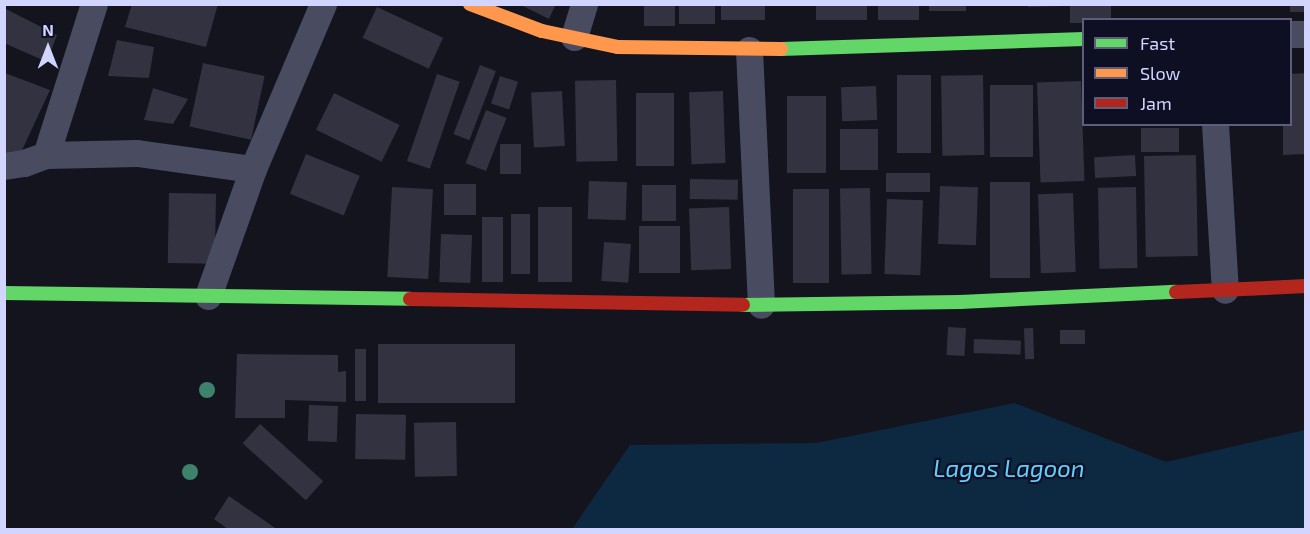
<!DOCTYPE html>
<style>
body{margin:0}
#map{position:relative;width:1310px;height:534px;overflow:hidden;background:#14141f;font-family:"Exo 2",sans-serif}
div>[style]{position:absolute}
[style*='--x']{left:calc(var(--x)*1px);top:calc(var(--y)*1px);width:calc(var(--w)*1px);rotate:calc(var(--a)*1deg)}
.water>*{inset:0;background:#0d2942}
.building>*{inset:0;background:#323241;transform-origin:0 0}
.street>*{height:27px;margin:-13.5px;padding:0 13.5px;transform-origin:13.5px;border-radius:13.5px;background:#494b60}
.fast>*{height:14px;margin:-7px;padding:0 7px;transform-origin:7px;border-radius:7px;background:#63d668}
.slow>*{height:14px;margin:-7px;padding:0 7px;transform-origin:7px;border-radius:7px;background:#ff974d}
.jam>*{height:14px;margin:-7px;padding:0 7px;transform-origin:7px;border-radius:7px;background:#b3261e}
.trees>*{width:16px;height:16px;margin:-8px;border-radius:50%;background:#3d836b}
span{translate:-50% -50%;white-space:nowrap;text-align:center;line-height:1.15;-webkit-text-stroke:4.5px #0f0f24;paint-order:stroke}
.water-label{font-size:24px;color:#61cffd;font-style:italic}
.frame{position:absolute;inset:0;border:6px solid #d2d5ff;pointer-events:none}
.legend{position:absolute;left:1082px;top:18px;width:210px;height:108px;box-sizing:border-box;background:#0f0f24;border:2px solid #5d5e7c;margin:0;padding:8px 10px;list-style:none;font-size:18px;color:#d2d5ff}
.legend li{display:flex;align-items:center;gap:12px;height:30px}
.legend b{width:30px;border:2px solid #5d5e7c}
.north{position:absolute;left:18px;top:18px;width:60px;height:60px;-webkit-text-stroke:4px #0f0f24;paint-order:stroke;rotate:0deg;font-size:16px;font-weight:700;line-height:24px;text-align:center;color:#d2d5ff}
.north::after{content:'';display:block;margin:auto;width:21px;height:27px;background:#d2d5ff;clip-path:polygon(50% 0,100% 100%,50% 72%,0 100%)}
</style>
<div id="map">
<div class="water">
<i style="clip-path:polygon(1015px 403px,1166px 462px,1305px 430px,1305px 529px,572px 529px,630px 445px,816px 443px)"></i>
</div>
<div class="building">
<i style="clip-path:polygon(132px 4px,218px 4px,206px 47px,125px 27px)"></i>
<i style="clip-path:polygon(519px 4px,556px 4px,549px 19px)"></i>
<i style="left:644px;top:4px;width:31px;height:22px"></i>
<i style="left:679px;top:4px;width:36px;height:20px"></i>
<i style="left:721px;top:4px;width:44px;height:16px"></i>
<i style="left:816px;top:4px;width:51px;height:16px"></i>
<i style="left:878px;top:4px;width:41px;height:16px"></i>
<i style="left:929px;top:4px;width:37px;height:7px"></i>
<i style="clip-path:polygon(1028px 4px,1063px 4px,1063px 6px,1028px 7px)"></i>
<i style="clip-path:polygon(1070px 4px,1111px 4px,1111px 20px,1084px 20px,1084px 23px,1070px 23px)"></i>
<i style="left:1290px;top:4px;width:16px;height:8px"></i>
<i style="left:377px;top:7px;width:73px;height:34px;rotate:25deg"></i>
<i style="clip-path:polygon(4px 8px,57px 35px,47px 62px,4px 43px)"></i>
<i style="clip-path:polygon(117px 40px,154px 47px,149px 78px,108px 76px)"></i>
<i style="left:203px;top:63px;width:63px;height:65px;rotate:12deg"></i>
<i style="left:480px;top:65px;width:17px;height:74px;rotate:21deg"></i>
<i style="clip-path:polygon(5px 73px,50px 90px,17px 161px,5px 157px)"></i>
<i style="clip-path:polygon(1306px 73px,1306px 154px,1283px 155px,1283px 124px,1290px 124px,1290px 74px)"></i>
<i style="left:437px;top:74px;width:24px;height:92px;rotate:19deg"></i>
<i style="left:897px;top:75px;width:34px;height:78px"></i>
<i style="left:983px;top:75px;width:80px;height:42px;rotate:89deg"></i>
<i style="left:500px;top:76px;width:19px;height:29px;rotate:18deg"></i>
<i style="left:616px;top:80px;width:81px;height:41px;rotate:89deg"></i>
<i style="left:1081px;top:81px;width:100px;height:44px;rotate:88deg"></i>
<i style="left:990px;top:85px;width:43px;height:72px"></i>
<i style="left:876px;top:86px;width:34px;height:35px;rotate:88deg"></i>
<i style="clip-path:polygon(153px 88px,188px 99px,173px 124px,144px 120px)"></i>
<i style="left:562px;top:91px;width:55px;height:31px;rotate:87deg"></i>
<i style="left:723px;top:91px;width:72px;height:34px;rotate:88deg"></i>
<i style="left:334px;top:93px;width:73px;height:41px;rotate:26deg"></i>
<i style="left:636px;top:93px;width:38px;height:73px"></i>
<i style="left:787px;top:96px;width:39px;height:77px"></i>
<i style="left:486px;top:110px;width:22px;height:57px;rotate:21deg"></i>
<i style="left:1179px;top:128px;width:24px;height:38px;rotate:90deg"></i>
<i style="left:840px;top:129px;width:38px;height:41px"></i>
<i style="left:500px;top:144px;width:21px;height:30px"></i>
<i style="left:306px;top:154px;width:58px;height:43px;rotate:22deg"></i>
<i style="left:1135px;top:155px;width:21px;height:41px;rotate:87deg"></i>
<i style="left:1196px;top:155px;width:101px;height:52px;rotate:89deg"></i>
<i style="left:886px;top:173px;width:44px;height:19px"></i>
<i style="left:690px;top:179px;width:48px;height:20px;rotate:1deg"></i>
<i style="left:589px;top:181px;width:38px;height:38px;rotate:2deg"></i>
<i style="left:990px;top:182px;width:40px;height:96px"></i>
<i style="left:444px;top:184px;width:32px;height:31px"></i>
<i style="left:642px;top:185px;width:34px;height:36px"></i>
<i style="left:940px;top:186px;width:38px;height:58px;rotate:2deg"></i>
<i style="left:392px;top:187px;width:41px;height:90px;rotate:3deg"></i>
<i style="left:1136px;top:187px;width:81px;height:38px;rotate:89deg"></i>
<i style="left:870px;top:188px;width:86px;height:30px;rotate:89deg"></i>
<i style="left:793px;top:189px;width:36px;height:94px"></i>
<i style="left:169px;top:193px;width:47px;height:70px;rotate:1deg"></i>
<i style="left:1073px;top:193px;width:79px;height:35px;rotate:88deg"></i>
<i style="left:887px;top:199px;width:36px;height:75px;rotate:2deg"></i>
<i style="left:538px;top:207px;width:34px;height:75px"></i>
<i style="left:729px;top:207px;width:62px;height:40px;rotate:88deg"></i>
<i style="left:511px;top:214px;width:19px;height:60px"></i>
<i style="left:482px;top:217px;width:21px;height:65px"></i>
<i style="left:639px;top:226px;width:41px;height:47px"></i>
<i style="left:441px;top:234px;width:31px;height:48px;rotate:2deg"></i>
<i style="left:604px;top:242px;width:27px;height:39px;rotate:4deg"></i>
<i style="left:948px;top:327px;width:18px;height:28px;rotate:3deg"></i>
<i style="left:1033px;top:328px;width:31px;height:9px;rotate:88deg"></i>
<i style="left:1085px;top:330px;width:14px;height:25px;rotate:90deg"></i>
<i style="left:974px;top:339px;width:47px;height:14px;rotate:2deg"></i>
<i style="left:378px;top:344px;width:137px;height:59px"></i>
<i style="left:355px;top:349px;width:11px;height:52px"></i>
<i style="clip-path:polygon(237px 354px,338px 355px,338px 372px,346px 371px,346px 402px,285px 400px,285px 418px,235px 418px)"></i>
<i style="left:309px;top:405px;width:29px;height:36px;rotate:2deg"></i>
<i style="left:356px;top:414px;width:50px;height:45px;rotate:1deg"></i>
<i style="left:456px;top:422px;width:54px;height:42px;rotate:89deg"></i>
<i style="left:260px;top:424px;width:85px;height:26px;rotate:42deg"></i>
<i style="clip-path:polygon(229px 496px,278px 530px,229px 530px,214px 519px)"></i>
</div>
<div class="street">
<i style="--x:1290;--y:34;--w:16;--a:0"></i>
<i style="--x:574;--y:37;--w:34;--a:-73"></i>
<i style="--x:749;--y:50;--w:255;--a:87.3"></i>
<i style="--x:1215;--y:124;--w:166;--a:86.6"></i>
<i style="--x:46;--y:155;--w:158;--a:-72.4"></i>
<i style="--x:4;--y:166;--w:20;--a:-9"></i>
<i style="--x:24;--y:163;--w:23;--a:-20"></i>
<i style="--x:46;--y:155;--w:91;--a:-1.3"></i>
<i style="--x:137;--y:153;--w:117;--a:7.9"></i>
<i style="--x:208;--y:296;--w:135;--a:-70.5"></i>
<i style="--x:253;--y:169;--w:179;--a:-67"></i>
</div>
<div class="fast">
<i style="--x:781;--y:49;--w:303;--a:-1.9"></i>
<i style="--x:4;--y:293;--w:406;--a:0.8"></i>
<i style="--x:743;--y:305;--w:217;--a:-0.8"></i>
<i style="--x:960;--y:302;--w:216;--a:-2.7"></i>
</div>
<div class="slow">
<i style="--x:470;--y:4;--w:77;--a:20.6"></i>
<i style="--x:542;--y:31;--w:78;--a:11.9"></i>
<i style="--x:618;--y:47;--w:163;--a:0.7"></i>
</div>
<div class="jam">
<i style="--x:1176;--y:292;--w:130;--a:-2.6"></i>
<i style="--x:410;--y:299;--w:333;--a:1"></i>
</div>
<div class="trees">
<i style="left:207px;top:390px"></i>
<i style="left:190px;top:472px"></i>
</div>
<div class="water-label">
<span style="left:1009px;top:468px">Lagos Lagoon</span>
</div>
<div class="frame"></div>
<ul class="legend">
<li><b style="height:8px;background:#63d668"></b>Fast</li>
<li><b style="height:8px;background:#ff974d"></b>Slow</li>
<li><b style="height:8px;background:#b3261e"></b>Jam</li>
</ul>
<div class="north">N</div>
</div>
